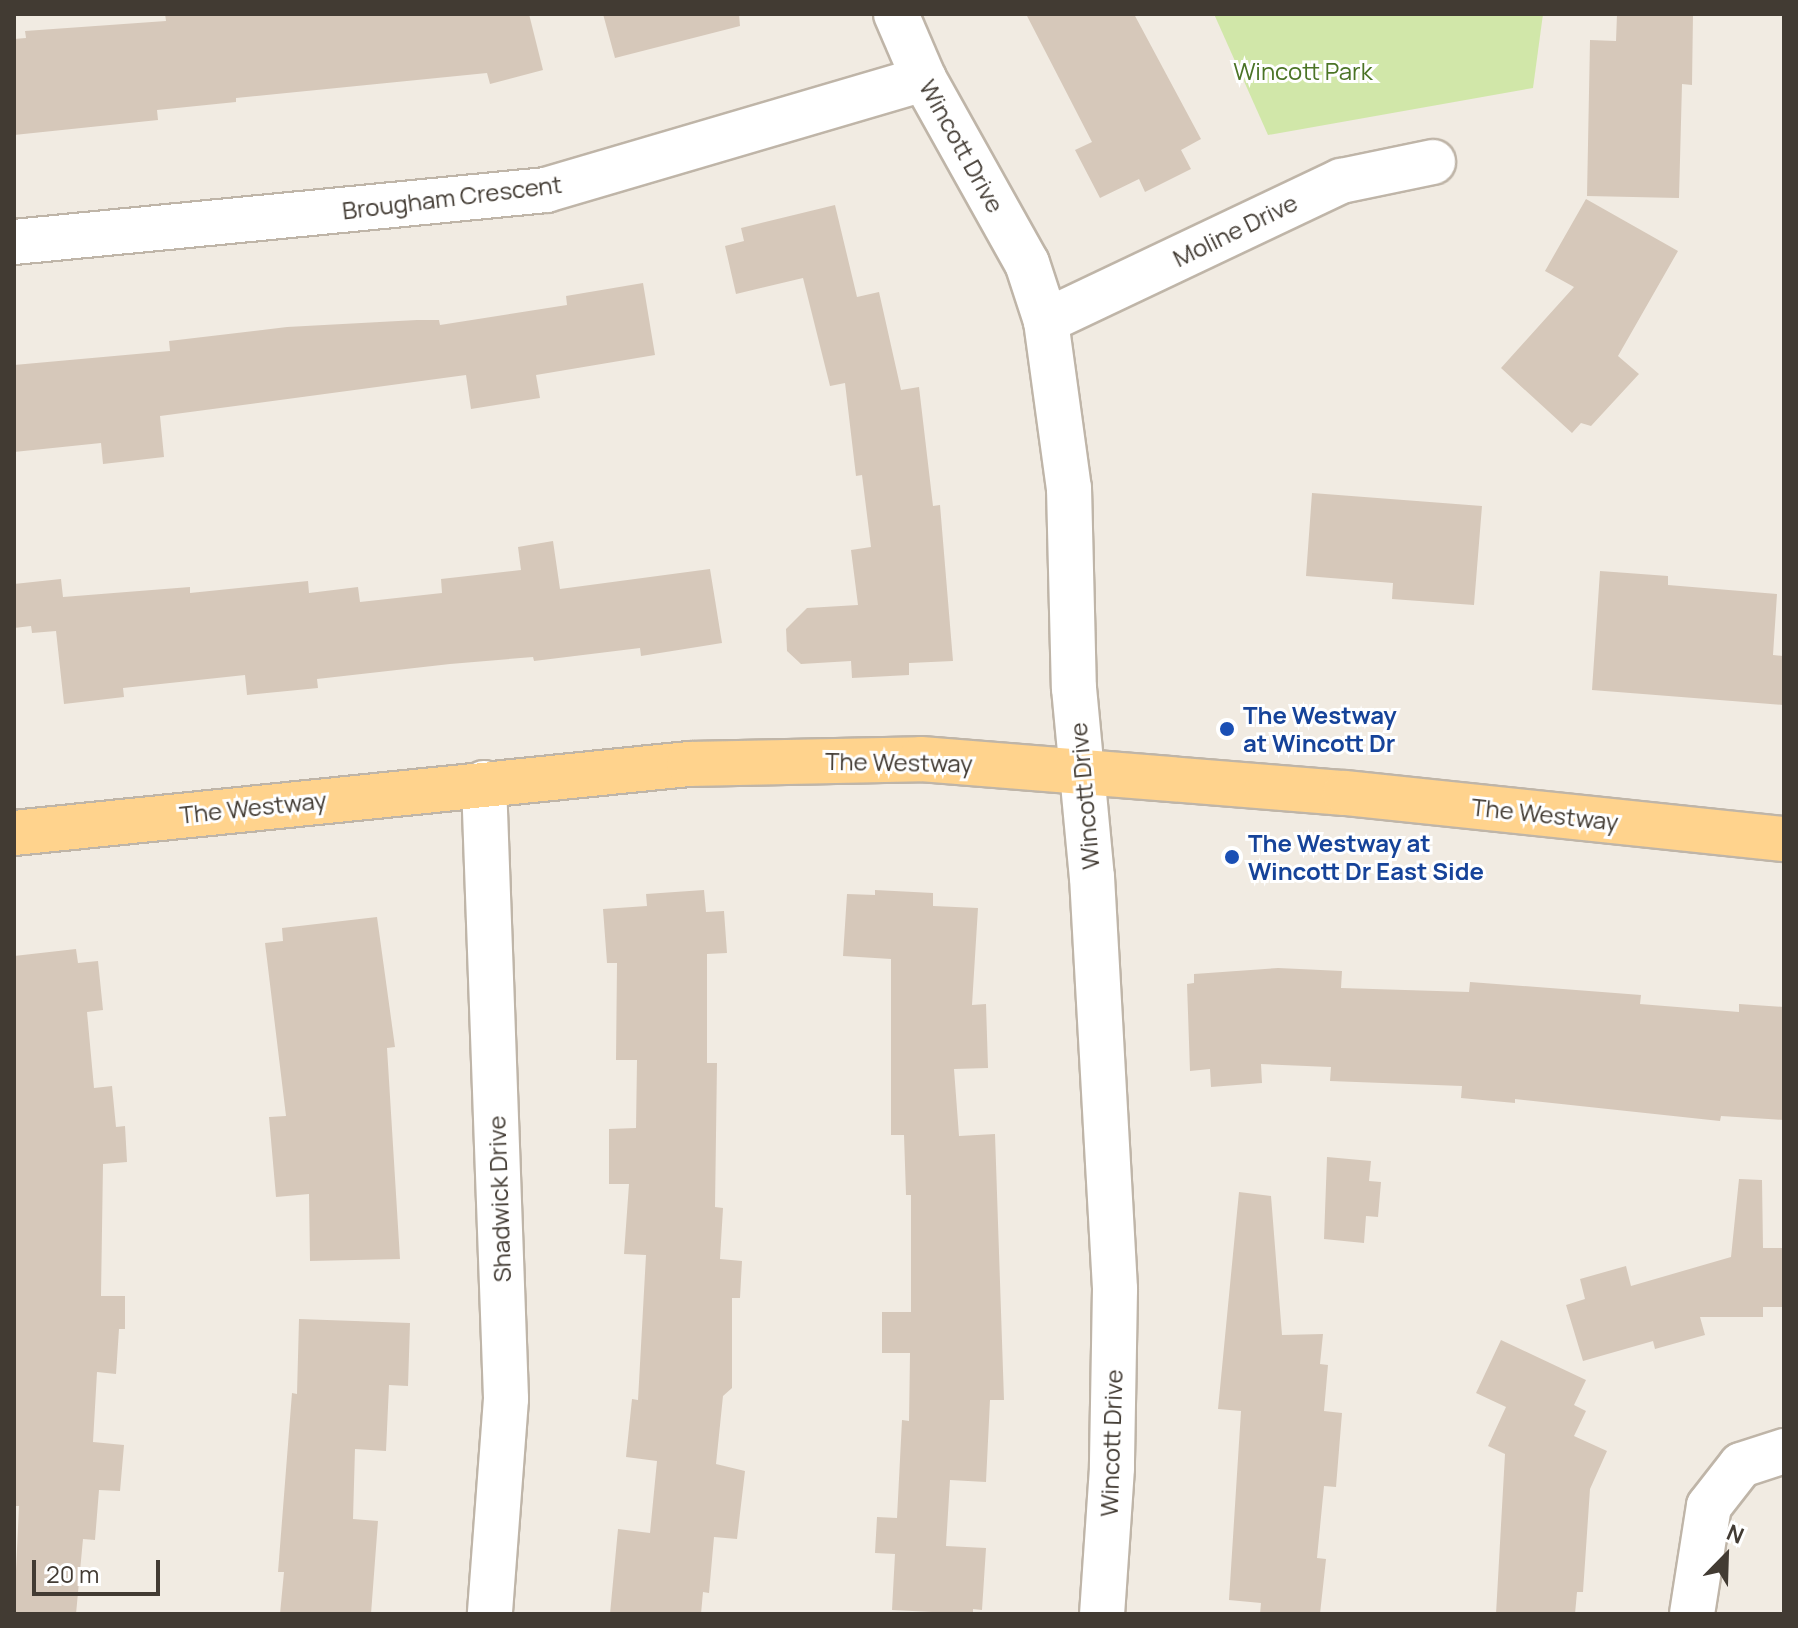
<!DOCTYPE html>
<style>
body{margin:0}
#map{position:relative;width:1798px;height:1628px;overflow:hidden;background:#f1ebe2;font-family:Manrope,sans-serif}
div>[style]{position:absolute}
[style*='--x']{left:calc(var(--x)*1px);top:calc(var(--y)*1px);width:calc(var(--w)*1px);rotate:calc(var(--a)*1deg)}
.green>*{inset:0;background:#d1e7a9}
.building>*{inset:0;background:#d6c8ba}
.roads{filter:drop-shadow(2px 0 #bfb5a8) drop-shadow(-2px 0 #bfb5a8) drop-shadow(0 2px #bfb5a8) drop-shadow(0 -2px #bfb5a8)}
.minor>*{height:44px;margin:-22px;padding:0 22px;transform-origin:22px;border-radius:22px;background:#fff}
.major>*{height:44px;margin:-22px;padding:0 22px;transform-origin:22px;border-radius:22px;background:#ffd38d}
.dots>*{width:22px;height:22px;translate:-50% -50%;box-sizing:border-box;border:4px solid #fff;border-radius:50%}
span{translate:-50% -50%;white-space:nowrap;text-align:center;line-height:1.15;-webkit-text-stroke:6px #fff;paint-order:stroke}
.park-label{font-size:24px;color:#4b7426}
.street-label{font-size:24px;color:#423b33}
.transit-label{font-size:24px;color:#164399;font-weight:700}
.left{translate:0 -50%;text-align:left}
.frame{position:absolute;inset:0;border:16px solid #423b33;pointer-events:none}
.north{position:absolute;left:1686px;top:1516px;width:80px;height:80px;-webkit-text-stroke:6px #fff;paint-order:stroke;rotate:23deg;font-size:22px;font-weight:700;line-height:32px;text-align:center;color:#423b33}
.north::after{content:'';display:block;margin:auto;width:28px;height:36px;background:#423b33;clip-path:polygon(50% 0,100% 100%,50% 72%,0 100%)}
.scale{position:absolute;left:32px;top:1560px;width:128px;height:36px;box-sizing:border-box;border:4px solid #423b33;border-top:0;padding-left:10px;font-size:24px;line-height:28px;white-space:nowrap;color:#423b33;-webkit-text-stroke:6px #fff;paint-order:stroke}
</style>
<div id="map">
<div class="green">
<i style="clip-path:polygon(1214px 14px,1543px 14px,1533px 88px,1268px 135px)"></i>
</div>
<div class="building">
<i style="clip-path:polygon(165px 14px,529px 14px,543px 70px,490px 84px,487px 73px,236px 98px,236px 102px,157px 110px,158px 120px,14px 135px,14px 39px,26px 38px,25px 31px,166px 21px)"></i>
<i style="clip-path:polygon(603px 14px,739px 14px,740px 26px,615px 58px)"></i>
<i style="clip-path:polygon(1026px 14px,1134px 14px,1201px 139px,1181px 150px,1191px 169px,1145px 192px,1139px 179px,1100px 198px,1075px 150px,1092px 142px)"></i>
<i style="clip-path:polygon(1617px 14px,1693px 14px,1692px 85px,1682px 84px,1679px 198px,1587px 196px,1590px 40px,1616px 41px)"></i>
<i style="clip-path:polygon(1586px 199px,1678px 251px,1618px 356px,1639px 374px,1591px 426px,1581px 423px,1572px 433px,1501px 368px,1574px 287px,1545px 271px)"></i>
<i style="clip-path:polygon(835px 205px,857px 297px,879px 292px,901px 390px,919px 387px,933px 506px,940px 505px,953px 661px,909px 663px,909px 675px,852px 678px,851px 661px,801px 664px,787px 651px,786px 629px,807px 608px,858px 605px,851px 550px,871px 547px,862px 475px,856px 476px,845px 383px,830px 386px,803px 278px,736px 294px,725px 246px,744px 241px,741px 228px)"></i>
<i style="clip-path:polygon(643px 283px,655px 355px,536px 375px,540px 398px,471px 409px,466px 375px,160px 416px,164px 457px,103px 464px,101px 443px,14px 452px,14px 365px,170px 351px,169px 341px,287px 327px,417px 320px,439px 320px,440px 325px,567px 305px,566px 296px)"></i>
<i style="clip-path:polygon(1312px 493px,1482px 506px,1474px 605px,1392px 599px,1393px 583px,1306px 576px)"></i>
<i style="clip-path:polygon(553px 541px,560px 589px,710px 569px,722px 643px,641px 656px,640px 648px,534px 661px,533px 657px,450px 664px,317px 679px,318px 688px,247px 695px,245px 675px,123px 688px,124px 697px,64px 704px,56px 631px,32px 633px,31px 626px,14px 628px,14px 584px,61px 579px,63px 597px,190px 587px,190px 593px,308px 581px,309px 593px,358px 587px,360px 602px,442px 593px,441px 579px,521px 570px,518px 547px)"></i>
<i style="clip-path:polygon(1600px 571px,1668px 576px,1668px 585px,1777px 594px,1773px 655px,1784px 656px,1784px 705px,1592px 690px)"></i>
<i style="clip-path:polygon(704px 890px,706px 912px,724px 911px,727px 953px,707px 954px,707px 1063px,717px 1063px,715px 1207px,723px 1208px,720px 1259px,742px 1261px,740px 1298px,732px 1298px,732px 1388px,723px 1396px,716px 1464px,745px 1471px,737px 1539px,714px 1537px,709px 1593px,703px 1592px,701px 1614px,610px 1614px,618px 1529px,650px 1533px,657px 1461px,626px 1457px,632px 1399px,638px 1400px,646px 1255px,624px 1254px,629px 1184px,609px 1184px,609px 1129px,636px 1128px,637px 1060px,616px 1060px,617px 963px,607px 963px,603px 909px,647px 906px,646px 894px)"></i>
<i style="clip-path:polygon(875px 890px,933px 893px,933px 906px,978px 908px,972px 1005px,986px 1004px,988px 1068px,954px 1069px,959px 1136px,995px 1134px,1004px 1400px,990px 1400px,986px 1482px,950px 1480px,946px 1546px,986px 1548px,982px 1610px,973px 1609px,973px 1614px,892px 1610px,895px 1554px,875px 1553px,877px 1517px,897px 1518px,902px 1420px,909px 1421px,910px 1353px,882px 1353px,882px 1312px,911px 1312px,911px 1195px,906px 1195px,904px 1135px,891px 1135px,891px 959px,843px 956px,847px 894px,875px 895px)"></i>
<i style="clip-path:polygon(377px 917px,395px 1047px,387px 1048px,400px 1259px,310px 1261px,309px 1194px,276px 1197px,269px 1117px,286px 1116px,265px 943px,283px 941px,282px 928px)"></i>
<i style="clip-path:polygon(76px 949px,78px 963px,98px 961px,103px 1010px,87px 1012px,94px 1088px,112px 1086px,116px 1127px,125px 1126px,127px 1162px,103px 1164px,101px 1296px,125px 1296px,125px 1329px,119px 1329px,116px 1374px,97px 1372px,93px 1442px,124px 1445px,120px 1491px,99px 1490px,95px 1540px,83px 1539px,76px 1614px,14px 1614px,19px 1506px,14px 1506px,14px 956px)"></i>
<i style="clip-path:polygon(1278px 968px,1342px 971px,1341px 988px,1469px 992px,1470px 982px,1641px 995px,1640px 1004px,1739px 1012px,1739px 1004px,1784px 1007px,1784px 1120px,1721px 1116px,1720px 1121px,1515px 1099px,1515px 1103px,1461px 1098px,1462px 1086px,1330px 1081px,1331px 1067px,1261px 1064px,1262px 1083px,1211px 1087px,1210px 1069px,1190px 1071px,1187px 984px,1194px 983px,1194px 974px)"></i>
<i style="clip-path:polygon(1327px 1157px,1371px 1161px,1369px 1181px,1381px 1182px,1378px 1217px,1366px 1216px,1364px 1243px,1324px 1239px)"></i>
<i style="clip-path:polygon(1739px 1179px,1762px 1180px,1763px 1248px,1784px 1248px,1784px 1307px,1763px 1307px,1763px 1317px,1700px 1317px,1705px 1335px,1655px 1349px,1653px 1341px,1583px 1361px,1566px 1305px,1585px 1299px,1580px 1279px,1626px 1266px,1631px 1286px,1731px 1257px)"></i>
<i style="clip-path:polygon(1239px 1192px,1271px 1196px,1282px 1335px,1323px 1334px,1320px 1364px,1328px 1365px,1324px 1411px,1342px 1413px,1336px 1487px,1324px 1486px,1317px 1558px,1326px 1559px,1320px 1614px,1260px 1614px,1261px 1603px,1229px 1600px,1241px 1411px,1218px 1409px)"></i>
<i style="clip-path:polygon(299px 1319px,410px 1323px,408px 1386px,389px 1385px,386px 1451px,355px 1449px,353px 1519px,378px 1521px,371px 1614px,280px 1614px,284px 1572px,278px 1572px,292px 1393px,297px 1394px)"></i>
<i style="clip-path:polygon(1501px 1340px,1586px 1380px,1574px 1405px,1586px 1411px,1574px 1436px,1607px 1451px,1590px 1489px,1583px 1592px,1577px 1592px,1575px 1614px,1496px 1614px,1505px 1454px,1488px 1446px,1506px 1407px,1476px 1393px)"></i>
</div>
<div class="roads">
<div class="minor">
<i style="--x:896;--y:14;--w:71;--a:66.7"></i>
<i style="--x:924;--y:79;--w:211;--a:60.8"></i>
<i style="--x:1027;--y:263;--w:61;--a:71.9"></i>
<i style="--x:1046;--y:321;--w:169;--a:82.2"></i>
<i style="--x:1069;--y:488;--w:200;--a:88.6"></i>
<i style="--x:1074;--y:688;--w:190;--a:84.6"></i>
<i style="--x:1092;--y:877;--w:413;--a:86.8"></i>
<i style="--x:1115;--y:1289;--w:179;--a:91"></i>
<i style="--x:1112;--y:1468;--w:146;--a:93.9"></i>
<i style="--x:14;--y:242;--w:535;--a:-5.58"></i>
<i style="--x:546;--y:190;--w:394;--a:-16.4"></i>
<i style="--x:1046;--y:321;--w:327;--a:-25.4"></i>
<i style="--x:1341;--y:181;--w:94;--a:-11.7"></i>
<i style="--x:484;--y:783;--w:616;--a:87.95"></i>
<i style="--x:506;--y:1399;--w:216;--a:94.3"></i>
<i style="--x:1692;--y:1614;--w:109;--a:-81.1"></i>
<i style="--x:1709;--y:1506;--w:52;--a:-52"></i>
<i style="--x:1741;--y:1465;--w:45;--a:-18"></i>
</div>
<div class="major">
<i style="--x:14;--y:833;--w:679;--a:-5.84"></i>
<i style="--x:689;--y:764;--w:232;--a:-1.2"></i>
<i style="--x:921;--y:759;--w:425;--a:4.6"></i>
<i style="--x:1345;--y:793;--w:441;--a:6"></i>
</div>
</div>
<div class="dots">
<i style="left:1227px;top:729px;background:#1a4fb4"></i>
<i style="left:1232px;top:857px;background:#1a4fb4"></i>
</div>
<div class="park-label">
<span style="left:1303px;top:71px">Wincott Park</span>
</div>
<div class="street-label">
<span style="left:962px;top:146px;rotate:61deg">Wincott Drive</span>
<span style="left:452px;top:197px;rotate:-7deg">Brougham Crescent</span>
<span style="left:1235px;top:230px;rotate:-26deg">Moline Drive</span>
<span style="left:899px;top:762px;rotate:1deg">The Westway</span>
<span style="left:1084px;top:796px;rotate:-95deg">Wincott Drive</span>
<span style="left:253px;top:807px;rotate:-6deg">The Westway</span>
<span style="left:1545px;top:814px;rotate:6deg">The Westway</span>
<span style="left:499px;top:1199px;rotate:-92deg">Shadwick Drive</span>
<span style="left:1111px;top:1443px;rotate:-88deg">Wincott Drive</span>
</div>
<div class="transit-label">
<span class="left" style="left:1243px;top:729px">The Westway<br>at Wincott Dr</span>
<span class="left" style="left:1248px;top:857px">The Westway at<br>Wincott Dr East Side</span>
</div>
<div class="frame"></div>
<div class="north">N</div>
<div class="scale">20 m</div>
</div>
